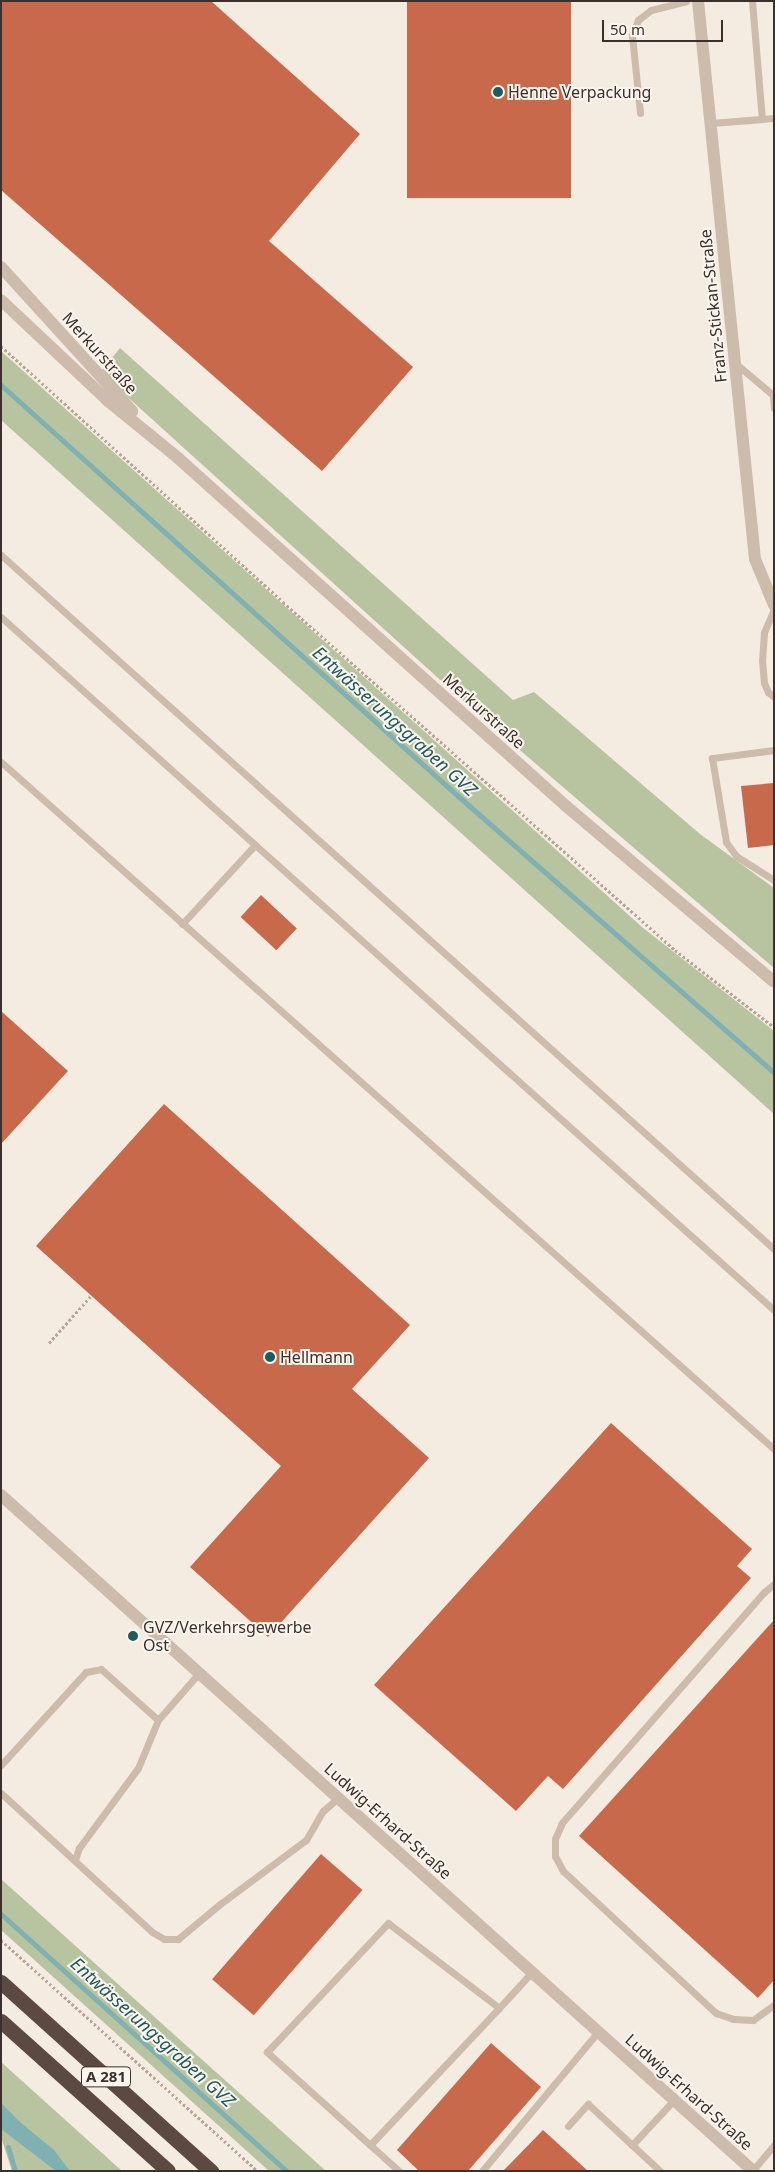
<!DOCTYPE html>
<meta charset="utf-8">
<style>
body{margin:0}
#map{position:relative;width:775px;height:2172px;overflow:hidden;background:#f4ebe1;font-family:"Noto Sans",sans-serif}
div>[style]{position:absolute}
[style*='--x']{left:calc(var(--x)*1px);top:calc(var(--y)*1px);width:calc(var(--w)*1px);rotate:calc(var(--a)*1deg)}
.green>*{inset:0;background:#b8c4a0}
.water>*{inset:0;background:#7fb0b2}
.stream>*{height:5px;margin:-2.5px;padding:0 2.5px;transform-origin:2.5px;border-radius:2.5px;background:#7fb0b2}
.building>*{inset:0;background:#c8694b;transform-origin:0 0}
.path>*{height:3px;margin-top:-1.5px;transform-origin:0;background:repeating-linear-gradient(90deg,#b9a596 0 2.5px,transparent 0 5px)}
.service>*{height:7px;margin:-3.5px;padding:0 3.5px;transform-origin:3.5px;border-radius:3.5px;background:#cdbbac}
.minor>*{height:12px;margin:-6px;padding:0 6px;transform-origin:6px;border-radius:6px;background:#cdbbac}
.tertiary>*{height:12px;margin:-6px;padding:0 6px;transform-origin:6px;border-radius:6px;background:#cdbbac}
.motorway>*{height:15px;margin:-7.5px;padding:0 7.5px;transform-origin:7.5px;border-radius:7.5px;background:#5c4a42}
.dots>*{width:14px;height:14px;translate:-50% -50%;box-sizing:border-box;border:2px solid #fbf5ee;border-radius:50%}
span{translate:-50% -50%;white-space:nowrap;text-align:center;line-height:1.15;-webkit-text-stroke:4px #fbf5ee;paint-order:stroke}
.shield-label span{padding:1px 4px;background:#fbf5ee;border:1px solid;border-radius:4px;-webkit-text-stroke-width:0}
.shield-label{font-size:15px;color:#3b302b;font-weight:700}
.poi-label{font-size:16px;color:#3b302b}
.left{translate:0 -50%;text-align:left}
.street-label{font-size:16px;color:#3b302b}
.water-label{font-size:18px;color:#1f5a5e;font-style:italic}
.frame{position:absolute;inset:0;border:2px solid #3b302b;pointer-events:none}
.scale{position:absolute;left:602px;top:20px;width:121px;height:22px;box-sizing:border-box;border:2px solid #3b302b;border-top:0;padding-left:6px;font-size:15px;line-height:18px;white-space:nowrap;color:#3b302b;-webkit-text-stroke:4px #fbf5ee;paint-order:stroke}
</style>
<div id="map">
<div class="green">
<i style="clip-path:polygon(120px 348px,513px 700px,534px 692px,700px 834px,774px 888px,774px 968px,479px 715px,122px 392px,102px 370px)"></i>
<i style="clip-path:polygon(1px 351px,642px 927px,774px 1031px,774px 1114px,1px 420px)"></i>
<i style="clip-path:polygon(1px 1879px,326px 2171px,269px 2171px,1px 1930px)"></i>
<i style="clip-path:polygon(1px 2062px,122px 2171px,12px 2171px,1px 2137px)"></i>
</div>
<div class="water">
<i style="clip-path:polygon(1px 2103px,20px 2122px,54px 2150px,70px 2171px,56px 2171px,1px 2129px)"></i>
</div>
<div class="stream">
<i style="--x:1;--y:385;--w:615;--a:41.97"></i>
<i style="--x:458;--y:796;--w:420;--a:41.2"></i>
<i style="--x:1;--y:1914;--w:384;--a:42"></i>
<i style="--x:8;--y:2147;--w:25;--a:74"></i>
</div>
<div class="building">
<i style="clip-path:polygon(1px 1px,211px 1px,360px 134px,269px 241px,413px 367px,322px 471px,1px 190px)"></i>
<i style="left:407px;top:1px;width:164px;height:197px"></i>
<i style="clip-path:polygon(774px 783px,774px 845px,748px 848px,741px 786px)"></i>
<i style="left:261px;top:895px;width:49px;height:30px;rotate:43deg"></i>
<i style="clip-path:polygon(1px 1011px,68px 1071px,1px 1144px)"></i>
<i style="clip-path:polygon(164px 1104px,410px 1325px,352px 1389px,429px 1458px,268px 1637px,190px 1567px,281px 1466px,36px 1246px)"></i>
<i style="clip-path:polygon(611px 1423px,752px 1549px,737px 1566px,751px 1578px,563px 1789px,548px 1776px,516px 1811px,374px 1685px)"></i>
<i style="clip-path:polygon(774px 1620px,774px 1980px,758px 1998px,579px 1836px)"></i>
<i style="left:321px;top:1854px;width:55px;height:166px;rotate:41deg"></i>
<i style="clip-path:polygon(491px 2043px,541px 2087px,468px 2171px,419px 2171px,397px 2150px)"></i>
<i style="clip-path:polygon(543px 2130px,588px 2171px,503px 2171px)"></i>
</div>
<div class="path">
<i style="--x:1;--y:346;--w:381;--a:42.2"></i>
<i style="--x:283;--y:602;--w:524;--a:41.6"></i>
<i style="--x:675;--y:950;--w:125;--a:37.9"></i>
<i style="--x:49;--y:1343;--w:63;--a:-48.2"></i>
<i style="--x:1;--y:1940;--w:346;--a:42"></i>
</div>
<div class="service">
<i style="--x:752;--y:1;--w:118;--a:85.2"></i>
<i style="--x:640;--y:113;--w:78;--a:-95.9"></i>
<i style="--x:632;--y:35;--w:16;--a:-68"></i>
<i style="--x:638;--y:20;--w:16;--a:-38"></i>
<i style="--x:651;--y:10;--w:36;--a:-14"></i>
<i style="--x:711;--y:123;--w:63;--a:-4.5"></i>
<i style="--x:735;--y:363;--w:50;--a:40.1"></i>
<i style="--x:773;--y:395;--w:13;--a:86"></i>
<i style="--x:1;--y:555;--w:1039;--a:41.92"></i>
<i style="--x:774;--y:609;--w:26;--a:113"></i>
<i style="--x:764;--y:633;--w:27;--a:94"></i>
<i style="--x:762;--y:660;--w:23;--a:85"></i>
<i style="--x:764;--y:683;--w:10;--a:66"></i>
<i style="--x:768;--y:692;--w:8;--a:40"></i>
<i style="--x:1;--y:617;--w:1038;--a:41.88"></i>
<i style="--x:774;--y:750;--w:63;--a:172.6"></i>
<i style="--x:712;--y:758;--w:85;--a:80.5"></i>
<i style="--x:726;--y:842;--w:17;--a:54"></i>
<i style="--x:736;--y:856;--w:45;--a:32.3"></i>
<i style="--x:1;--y:762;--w:1034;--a:41.63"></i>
<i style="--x:182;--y:924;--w:108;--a:-47.3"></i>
<i style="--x:774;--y:1584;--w:13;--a:141"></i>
<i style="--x:764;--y:1592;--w:307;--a:131.2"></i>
<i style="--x:562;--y:1823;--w:17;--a:114"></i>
<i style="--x:555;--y:1839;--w:17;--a:90"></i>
<i style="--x:555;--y:1856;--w:17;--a:62"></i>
<i style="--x:563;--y:1871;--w:209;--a:42.9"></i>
<i style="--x:716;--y:2013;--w:18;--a:19"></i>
<i style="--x:733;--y:2019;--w:20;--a:3"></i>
<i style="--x:753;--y:2020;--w:26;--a:-36"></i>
<i style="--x:1;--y:1765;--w:126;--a:-47.6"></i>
<i style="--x:86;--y:1672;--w:15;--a:-11"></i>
<i style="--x:101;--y:1669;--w:76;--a:41.8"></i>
<i style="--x:1;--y:1793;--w:205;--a:42.6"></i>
<i style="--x:152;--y:1932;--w:14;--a:30"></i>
<i style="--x:164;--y:1939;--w:14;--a:0"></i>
<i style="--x:178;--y:1939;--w:55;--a:-39.8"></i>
<i style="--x:220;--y:1904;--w:107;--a:-36.7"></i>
<i style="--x:306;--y:1840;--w:34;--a:-60"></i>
<i style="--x:323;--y:1811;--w:20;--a:-41"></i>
<i style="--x:75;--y:1860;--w:13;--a:-72"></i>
<i style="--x:79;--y:1848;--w:99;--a:-53.6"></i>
<i style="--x:138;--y:1768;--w:52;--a:-67.4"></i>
<i style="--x:158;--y:1720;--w:62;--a:-48.9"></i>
<i style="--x:568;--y:2126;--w:30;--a:-48"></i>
<i style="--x:588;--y:2104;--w:60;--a:43"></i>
<i style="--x:370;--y:2145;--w:188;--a:-46.7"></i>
<i style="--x:753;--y:2170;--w:33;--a:-50"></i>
<i style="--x:399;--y:2171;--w:178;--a:-138"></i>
<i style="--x:267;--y:2052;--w:177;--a:-46.8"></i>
<i style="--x:388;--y:1923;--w:140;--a:37.4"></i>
<i style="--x:499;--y:2008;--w:49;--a:-47.5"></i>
<i style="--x:482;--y:2171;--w:181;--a:-50.2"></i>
<i style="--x:660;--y:2171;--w:38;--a:-137"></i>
<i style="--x:632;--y:2145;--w:62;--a:-47"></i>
</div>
<div class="minor">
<i style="--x:698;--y:1;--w:561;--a:84.17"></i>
<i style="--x:755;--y:559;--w:50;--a:67.6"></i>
<i style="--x:1;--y:1495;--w:1011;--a:41.95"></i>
</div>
<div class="tertiary">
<i style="--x:1;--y:267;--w:195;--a:47.7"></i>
<i style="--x:1;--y:300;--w:146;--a:43.3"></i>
<i style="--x:107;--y:400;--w:92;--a:39.2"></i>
<i style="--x:178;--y:458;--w:521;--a:41.89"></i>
<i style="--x:566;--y:806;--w:272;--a:40.2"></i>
</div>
<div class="motorway">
<i style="--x:1;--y:1982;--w:283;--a:42"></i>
<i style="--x:1;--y:2021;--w:224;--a:41.9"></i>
</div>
<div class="dots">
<i style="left:498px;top:92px;background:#1f5a5e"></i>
<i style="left:270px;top:1357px;background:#1f5a5e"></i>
<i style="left:133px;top:1636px;background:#1f5a5e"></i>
</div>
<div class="shield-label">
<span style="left:106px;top:2077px">A 281</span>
</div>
<div class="poi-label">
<span class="left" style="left:508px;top:92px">Henne Verpackung</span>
<span class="left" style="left:280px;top:1357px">Hellmann</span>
<span class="left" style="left:143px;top:1636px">GVZ/Verkehrsgewerbe<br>Ost</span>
</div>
<div class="street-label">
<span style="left:713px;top:306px;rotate:-96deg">Franz-Stickan-Straße</span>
<span style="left:100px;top:353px;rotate:48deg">Merkurstraße</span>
<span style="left:484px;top:711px;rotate:42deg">Merkurstraße</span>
<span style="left:388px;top:1821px;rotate:42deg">Ludwig-Erhard-Straße</span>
<span style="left:689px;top:2092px;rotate:42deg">Ludwig-Erhard-Straße</span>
</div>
<div class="water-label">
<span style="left:395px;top:721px;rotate:42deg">Entwässerungsgraben GVZ</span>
<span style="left:153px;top:2032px;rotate:42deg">Entwässerungsgraben GVZ</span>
</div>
<div class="frame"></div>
<div class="scale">50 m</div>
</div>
